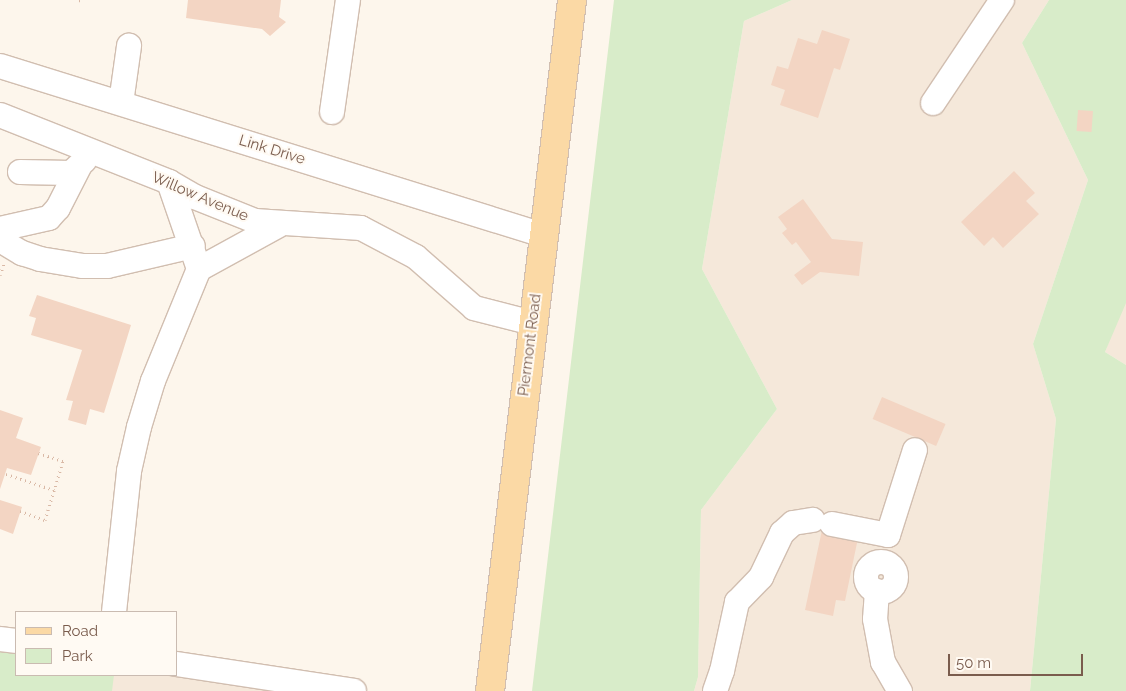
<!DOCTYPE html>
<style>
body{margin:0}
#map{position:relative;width:1126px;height:691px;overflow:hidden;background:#fdf6ec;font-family:Raleway,sans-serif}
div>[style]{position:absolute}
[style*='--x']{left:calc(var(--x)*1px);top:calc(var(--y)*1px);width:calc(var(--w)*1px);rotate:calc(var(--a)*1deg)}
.residential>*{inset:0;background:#f5e8da}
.green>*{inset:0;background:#d8ecc9}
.building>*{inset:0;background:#f3d5c3;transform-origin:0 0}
.path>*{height:3px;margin-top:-1.5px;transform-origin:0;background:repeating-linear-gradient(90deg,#d9b8a5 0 1px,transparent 0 5px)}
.roads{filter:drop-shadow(1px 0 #d1beb0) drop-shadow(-1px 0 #d1beb0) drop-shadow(0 1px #d1beb0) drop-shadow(0 -1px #d1beb0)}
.minor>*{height:24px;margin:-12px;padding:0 12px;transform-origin:12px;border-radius:12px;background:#fff}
.minor>.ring{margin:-12px;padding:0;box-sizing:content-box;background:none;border:24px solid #fff;border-radius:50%}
.major>*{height:28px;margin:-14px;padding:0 14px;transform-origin:14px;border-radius:14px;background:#fbd9a5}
span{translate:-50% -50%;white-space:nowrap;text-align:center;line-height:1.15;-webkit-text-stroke:4px #fffaf3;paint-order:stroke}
.street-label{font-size:15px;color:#7a5c4d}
.legend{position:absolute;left:15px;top:611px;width:162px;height:65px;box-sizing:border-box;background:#fffaf3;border:1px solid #cabbb1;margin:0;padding:6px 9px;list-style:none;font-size:15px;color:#7a5c4d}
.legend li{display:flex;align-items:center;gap:10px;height:25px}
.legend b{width:25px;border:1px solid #cabbb1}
.scale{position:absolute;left:948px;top:654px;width:135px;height:22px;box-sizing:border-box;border:2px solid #7a5c4d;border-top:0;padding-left:6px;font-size:15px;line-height:18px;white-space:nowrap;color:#7a5c4d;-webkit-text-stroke:4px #fffaf3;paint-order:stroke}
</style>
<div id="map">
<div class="residential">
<i style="clip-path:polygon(792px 0,1049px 0,1022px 43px,1088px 180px,1033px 344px,1056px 419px,1030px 691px,694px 691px,698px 677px,701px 510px,777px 409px,702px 269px,744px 21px)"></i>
<i style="clip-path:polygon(1123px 303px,1126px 303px,1126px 365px,1105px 352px)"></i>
<i style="clip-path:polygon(109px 675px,176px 675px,354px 691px,108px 691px)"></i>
</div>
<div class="green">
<i style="clip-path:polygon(614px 0,792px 0,744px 21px,702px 269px,777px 409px,701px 510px,698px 677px,694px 691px,532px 691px)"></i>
<i style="clip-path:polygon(1049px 0,1126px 0,1126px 303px,1105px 352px,1126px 365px,1126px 691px,1030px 691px,1056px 419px,1033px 344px,1088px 180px,1022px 43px)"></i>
<i style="clip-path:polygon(0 641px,16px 643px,16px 675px,114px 675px,112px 691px,0 691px)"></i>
</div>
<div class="building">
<i style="clip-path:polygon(188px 0,281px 0,279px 17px,286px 22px,270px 36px,262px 29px,186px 18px)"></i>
<i style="clip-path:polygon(822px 30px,850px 39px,840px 70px,834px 68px,818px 118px,780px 105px,785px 90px,771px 85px,777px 66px,788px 69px,798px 38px,817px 44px)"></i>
<i style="left:1078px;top:110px;width:15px;height:21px;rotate:4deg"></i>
<i style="clip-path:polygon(1014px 171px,1035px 193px,1026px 201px,1039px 214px,1003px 248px,993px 237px,984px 246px,961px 222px)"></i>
<i style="clip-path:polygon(803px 199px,832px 239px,863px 242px,859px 276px,820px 272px,802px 285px,794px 275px,811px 262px,796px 242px,792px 245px,782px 233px,787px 229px,778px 217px)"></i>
<i style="clip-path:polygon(37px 295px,131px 325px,104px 413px,90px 409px,86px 425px,68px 420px,73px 401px,66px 400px,82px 350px,31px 335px,36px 318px,29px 316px)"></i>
<i style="left:882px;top:397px;width:69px;height:24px;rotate:23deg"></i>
<i style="clip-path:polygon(0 410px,23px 418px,16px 438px,41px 447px,31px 475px,7px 468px,0 489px)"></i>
<i style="clip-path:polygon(0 500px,22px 507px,13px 534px,0 529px)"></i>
<i style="clip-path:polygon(822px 530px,858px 538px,845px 601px,836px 600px,833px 616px,805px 610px)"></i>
</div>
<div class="path">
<i style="--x:79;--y:0;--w:4;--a:14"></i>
<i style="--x:0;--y:275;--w:12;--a:-70"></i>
<i style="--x:6;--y:474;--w:51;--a:18.4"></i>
<i style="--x:20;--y:511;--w:27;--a:20"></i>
<i style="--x:45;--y:520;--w:62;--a:-73"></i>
<i style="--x:63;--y:461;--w:26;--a:-162"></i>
</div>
<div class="roads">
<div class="minor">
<i style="--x:0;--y:66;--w:569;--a:17.29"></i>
<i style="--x:121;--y:103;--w:58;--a:-82"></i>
<i style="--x:933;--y:103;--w:124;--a:-56.2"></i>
<i style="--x:332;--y:112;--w:113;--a:-81.9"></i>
<i style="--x:0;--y:115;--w:182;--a:21.6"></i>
<i style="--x:169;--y:182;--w:30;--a:30"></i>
<i style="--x:195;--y:197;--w:65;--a:21.8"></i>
<i style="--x:255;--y:221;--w:106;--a:3.8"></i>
<i style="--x:361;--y:228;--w:62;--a:27.8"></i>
<i style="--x:416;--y:257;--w:77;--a:41.3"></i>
<i style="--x:474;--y:308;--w:61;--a:14.3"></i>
<i style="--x:20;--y:172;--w:51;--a:1.1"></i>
<i style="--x:71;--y:173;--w:18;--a:-43"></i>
<i style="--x:0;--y:229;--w:50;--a:-12.7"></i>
<i style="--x:49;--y:218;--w:13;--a:-48"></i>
<i style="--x:58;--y:208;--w:46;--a:-62.9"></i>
<i style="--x:0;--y:240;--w:26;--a:31"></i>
<i style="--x:22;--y:253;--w:19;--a:18"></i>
<i style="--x:40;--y:259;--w:44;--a:9.2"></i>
<i style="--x:83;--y:266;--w:24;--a:0"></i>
<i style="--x:107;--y:266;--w:88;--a:-13.1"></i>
<i style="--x:199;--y:269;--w:91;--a:-28.8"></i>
<i style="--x:832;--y:524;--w:57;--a:11.1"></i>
<i style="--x:888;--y:535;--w:89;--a:-72.4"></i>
<i class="ring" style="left:866px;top:562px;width:6px;height:6px"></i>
<i style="--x:877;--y:591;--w:28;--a:94"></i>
<i style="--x:875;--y:619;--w:44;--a:79.5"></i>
<i style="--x:883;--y:662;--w:34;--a:60"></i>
<i style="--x:114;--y:612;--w:142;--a:-83.9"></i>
<i style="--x:129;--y:471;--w:45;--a:-77.2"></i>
<i style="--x:139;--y:427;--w:48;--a:-73.1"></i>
<i style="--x:153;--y:381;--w:121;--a:-67.7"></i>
<i style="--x:199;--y:269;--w:92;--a:-109"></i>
<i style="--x:0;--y:639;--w:16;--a:7"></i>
<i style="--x:176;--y:664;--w:180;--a:8.6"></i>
<i style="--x:715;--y:691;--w:21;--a:-71"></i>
<i style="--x:722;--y:671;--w:71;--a:-77.7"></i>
<i style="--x:737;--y:602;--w:35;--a:-46"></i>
<i style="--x:761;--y:577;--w:49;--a:-64.5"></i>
<i style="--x:782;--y:533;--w:15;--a:-42"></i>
<i style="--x:793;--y:523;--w:20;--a:-9"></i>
</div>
<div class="major">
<i style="--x:490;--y:691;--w:696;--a:-83.23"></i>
</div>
</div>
<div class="street-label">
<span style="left:272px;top:150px;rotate:17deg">Link Drive</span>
<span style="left:200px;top:197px;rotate:23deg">Willow Avenue</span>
<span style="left:530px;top:345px;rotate:-83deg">Piermont Road</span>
</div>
<ul class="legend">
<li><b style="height:6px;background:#fbd9a5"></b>Road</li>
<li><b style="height:14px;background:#d8ecc9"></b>Park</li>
</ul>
<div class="scale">50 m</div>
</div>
